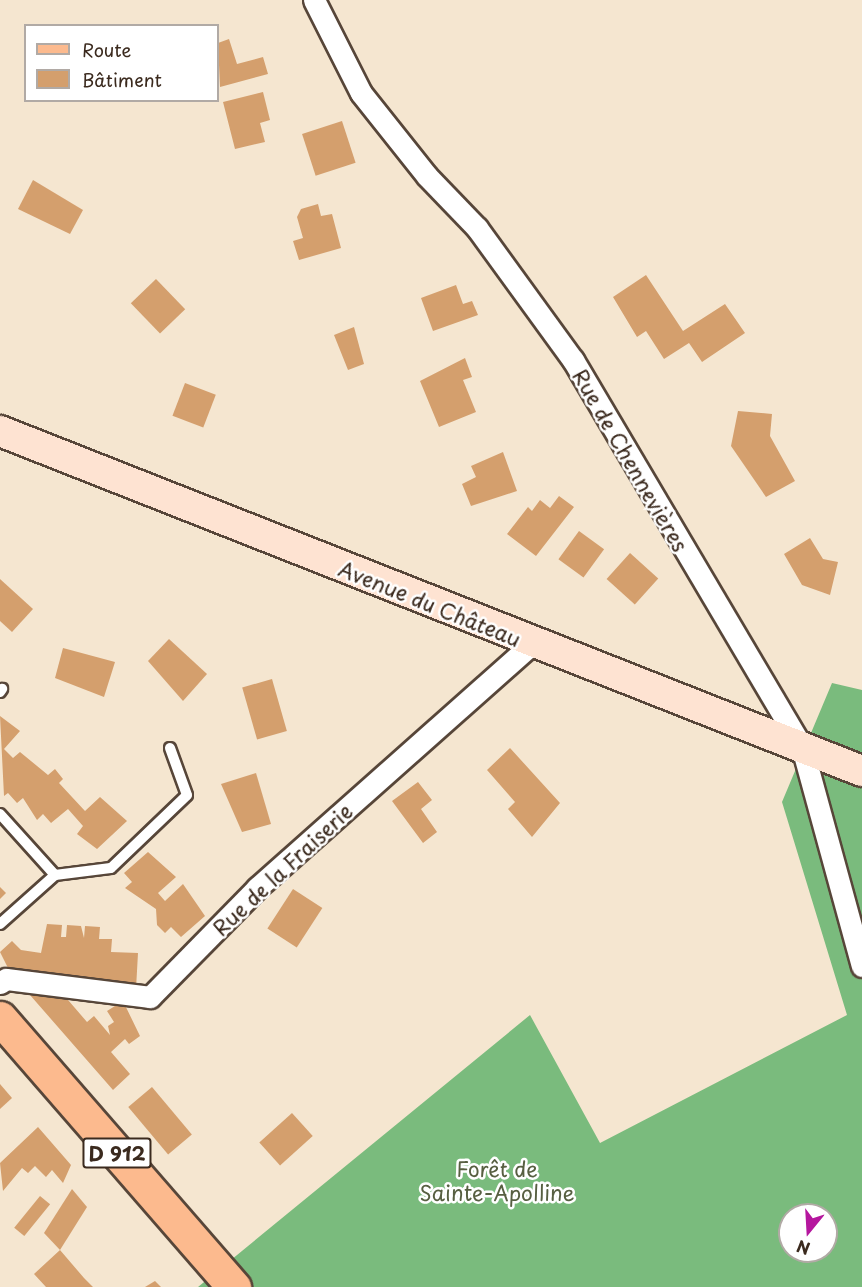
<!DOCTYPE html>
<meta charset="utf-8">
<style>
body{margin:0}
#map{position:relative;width:862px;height:1287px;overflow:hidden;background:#f5e6d0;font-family:"Playpen Sans",sans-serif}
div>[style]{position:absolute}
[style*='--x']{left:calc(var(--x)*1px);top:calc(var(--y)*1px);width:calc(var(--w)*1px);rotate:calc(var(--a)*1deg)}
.forest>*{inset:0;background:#7abb7d}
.building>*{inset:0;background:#d49f6d;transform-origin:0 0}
.roads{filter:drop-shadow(2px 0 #574639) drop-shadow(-2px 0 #574639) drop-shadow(0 2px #574639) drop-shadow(0 -2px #574639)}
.lane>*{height:10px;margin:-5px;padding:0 5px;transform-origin:5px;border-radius:5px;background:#fff}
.street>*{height:21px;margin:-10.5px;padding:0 10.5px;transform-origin:10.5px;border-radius:10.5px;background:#fff}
.secondary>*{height:30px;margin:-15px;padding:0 15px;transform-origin:15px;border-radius:15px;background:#fee3d2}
.primary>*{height:33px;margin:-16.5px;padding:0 16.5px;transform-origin:16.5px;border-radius:16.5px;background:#fcba8e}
span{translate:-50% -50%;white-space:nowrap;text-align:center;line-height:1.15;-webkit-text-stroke:5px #fff;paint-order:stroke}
.shield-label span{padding:2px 4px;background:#fff;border:2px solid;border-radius:4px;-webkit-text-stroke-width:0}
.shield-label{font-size:20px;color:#3b2a1e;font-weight:700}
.street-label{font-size:21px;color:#3b2a1e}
.park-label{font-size:21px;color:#575f41}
.legend{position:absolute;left:24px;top:24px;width:195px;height:78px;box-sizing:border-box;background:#fff;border:2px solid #b1aaa5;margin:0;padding:8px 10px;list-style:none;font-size:18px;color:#3b2a1e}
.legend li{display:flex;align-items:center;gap:12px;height:30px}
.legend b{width:30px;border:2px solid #b1aaa5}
.north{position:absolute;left:778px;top:1203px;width:60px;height:60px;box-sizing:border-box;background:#fff;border:2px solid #b1aaa5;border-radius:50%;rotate:198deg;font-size:16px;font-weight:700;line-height:24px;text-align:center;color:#3b2a1e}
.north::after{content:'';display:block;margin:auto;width:21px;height:27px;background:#b5179e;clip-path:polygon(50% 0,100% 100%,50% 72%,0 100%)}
</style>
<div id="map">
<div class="forest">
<i style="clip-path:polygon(evenodd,832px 683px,862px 690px,862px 1287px,198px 1287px,530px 1015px,600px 1143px,847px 1015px,782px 802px,832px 683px,790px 1215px,826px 1215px,826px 1251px,790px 1251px,790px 1215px)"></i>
</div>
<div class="building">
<i style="clip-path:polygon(229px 39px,237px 64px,263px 57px,268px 74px,220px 87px,218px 43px)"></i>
<i style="clip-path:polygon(263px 92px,270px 120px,260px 123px,265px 142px,235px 149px,223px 102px)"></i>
<i style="left:342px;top:121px;width:44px;height:42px;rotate:72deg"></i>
<i style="clip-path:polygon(33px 180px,83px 210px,70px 234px,18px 209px)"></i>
<i style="clip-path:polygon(318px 204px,321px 216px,332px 214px,341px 248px,299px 260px,293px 241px,303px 238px,297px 217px,301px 209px)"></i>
<i style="clip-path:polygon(646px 275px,683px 331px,725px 304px,745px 333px,702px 362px,689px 343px,664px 359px,646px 331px,637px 337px,613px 297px)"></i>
<i style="left:156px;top:279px;width:42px;height:35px;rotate:46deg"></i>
<i style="clip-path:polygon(456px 285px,463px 304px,472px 301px,478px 315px,433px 331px,421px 298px)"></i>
<i style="clip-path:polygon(354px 327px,364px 364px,348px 370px,334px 335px)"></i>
<i style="clip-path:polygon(465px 358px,472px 377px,463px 380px,476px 412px,439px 427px,420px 381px)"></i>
<i style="left:185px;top:383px;width:33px;height:35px;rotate:21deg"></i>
<i style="clip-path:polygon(738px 411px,772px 414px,770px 436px,795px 481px,766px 497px,731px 446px)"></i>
<i style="clip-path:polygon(503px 452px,517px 491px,471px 506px,462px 484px,476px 477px,471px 466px)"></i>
<i style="clip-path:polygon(559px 496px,574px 507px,536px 556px,507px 534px,528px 507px,532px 511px,540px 500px,550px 508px)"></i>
<i style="left:579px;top:531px;width:31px;height:35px;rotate:36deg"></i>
<i style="clip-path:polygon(810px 538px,823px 559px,838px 562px,830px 595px,802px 585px,784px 554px)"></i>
<i style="left:630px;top:553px;width:38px;height:35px;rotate:42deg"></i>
<i style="clip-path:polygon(0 579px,33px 609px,12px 632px,0 621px)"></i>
<i style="clip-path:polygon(169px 639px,207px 674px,183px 701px,148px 661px)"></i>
<i style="clip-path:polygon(63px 648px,115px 662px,104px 697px,55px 678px)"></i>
<i style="left:272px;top:679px;width:54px;height:31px;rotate:74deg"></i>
<i style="clip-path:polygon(0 716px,20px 731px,4px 749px,13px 758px,20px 752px,48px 775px,55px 769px,63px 779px,59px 783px,85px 811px,100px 797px,127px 821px,97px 849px,77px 834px,83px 826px,68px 809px,51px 823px,43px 814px,37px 820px,23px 798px,17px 803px,8px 793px,4px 796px)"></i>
<i style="clip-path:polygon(510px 748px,560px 803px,532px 837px,508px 809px,515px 802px,487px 770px)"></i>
<i style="clip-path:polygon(256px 773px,271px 824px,242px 832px,221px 784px)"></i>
<i style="clip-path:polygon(418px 782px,432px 800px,421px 809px,437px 832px,423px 843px,392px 801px)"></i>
<i style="clip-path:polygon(148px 852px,176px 877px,158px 893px,165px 901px,183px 884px,205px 916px,181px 937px,171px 927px,165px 933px,157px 925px,156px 909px,125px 888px,132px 882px,124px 873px)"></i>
<i style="clip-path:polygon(0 887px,6px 893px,0 899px)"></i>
<i style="left:293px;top:889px;width:35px;height:47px;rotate:33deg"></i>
<i style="clip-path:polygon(47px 924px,62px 925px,61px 937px,66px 937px,67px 925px,81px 926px,84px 938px,85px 926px,100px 927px,99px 939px,112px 939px,111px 952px,138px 953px,136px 989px,10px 972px,0 952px,12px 941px,21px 950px,41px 953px)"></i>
<i style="clip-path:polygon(35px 989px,62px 993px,87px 1022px,94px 1016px,110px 1035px,108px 1026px,114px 1022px,107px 1011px,123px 1001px,140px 1036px,129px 1044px,125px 1039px,111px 1052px,130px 1074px,113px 1090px,30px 995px)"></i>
<i style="clip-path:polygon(0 1084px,12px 1098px,0 1109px)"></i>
<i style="left:152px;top:1087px;width:62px;height:31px;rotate:50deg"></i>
<i style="left:292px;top:1113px;width:31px;height:44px;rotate:48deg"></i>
<i style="clip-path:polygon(38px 1127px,71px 1165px,63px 1183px,52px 1170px,46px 1177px,35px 1166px,28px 1173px,22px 1168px,3px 1191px,0 1163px)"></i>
<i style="clip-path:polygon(72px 1189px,87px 1207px,60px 1250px,44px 1233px)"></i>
<i style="left:40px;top:1196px;width:13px;height:41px;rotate:39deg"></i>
<i style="clip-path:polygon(60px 1250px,84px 1278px,93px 1287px,46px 1287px,34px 1274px)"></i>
<i style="clip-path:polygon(155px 1281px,161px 1287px,145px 1287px)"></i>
</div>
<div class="roads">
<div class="lane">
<i style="--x:0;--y:692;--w:4;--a:-56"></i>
<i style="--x:0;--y:814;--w:82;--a:48"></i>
<i style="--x:0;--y:924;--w:74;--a:-41.7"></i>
<i style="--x:55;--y:875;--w:56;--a:-7.1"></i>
<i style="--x:111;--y:868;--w:105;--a:-43.8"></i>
<i style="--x:187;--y:795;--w:50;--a:-109.9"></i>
</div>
<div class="street">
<i style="--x:314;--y:0;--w:104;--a:63.2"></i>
<i style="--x:361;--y:93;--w:106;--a:51.5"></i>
<i style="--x:427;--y:176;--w:72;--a:46.1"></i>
<i style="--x:477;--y:228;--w:163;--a:54"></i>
<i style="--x:573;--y:360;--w:450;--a:59.4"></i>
<i style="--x:802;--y:747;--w:227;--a:74.7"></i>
<i style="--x:0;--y:983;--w:7;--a:-34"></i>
<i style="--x:6;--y:979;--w:145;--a:7.1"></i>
<i style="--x:150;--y:997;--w:153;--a:-45.5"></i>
<i style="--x:257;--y:888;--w:368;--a:-41.6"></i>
</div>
<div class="secondary">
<i style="--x:0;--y:431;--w:927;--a:21.53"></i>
</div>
<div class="primary">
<i style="--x:0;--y:1018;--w:357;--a:49"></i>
</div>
</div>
<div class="shield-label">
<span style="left:117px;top:1153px">D 912</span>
</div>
<div class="street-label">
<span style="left:631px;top:460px;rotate:60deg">Rue de Chennevières</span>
<span style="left:430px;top:603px;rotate:22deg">Avenue du Château</span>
<span style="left:282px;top:869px;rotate:-43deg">Rue de la Fraiserie</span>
</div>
<div class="park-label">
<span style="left:497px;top:1180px">Forêt de<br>Sainte-Apolline</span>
</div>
<ul class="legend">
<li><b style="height:8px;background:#fcba8e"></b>Route</li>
<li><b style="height:16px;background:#d49f6d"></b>Bâtiment</li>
</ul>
<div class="north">N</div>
</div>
